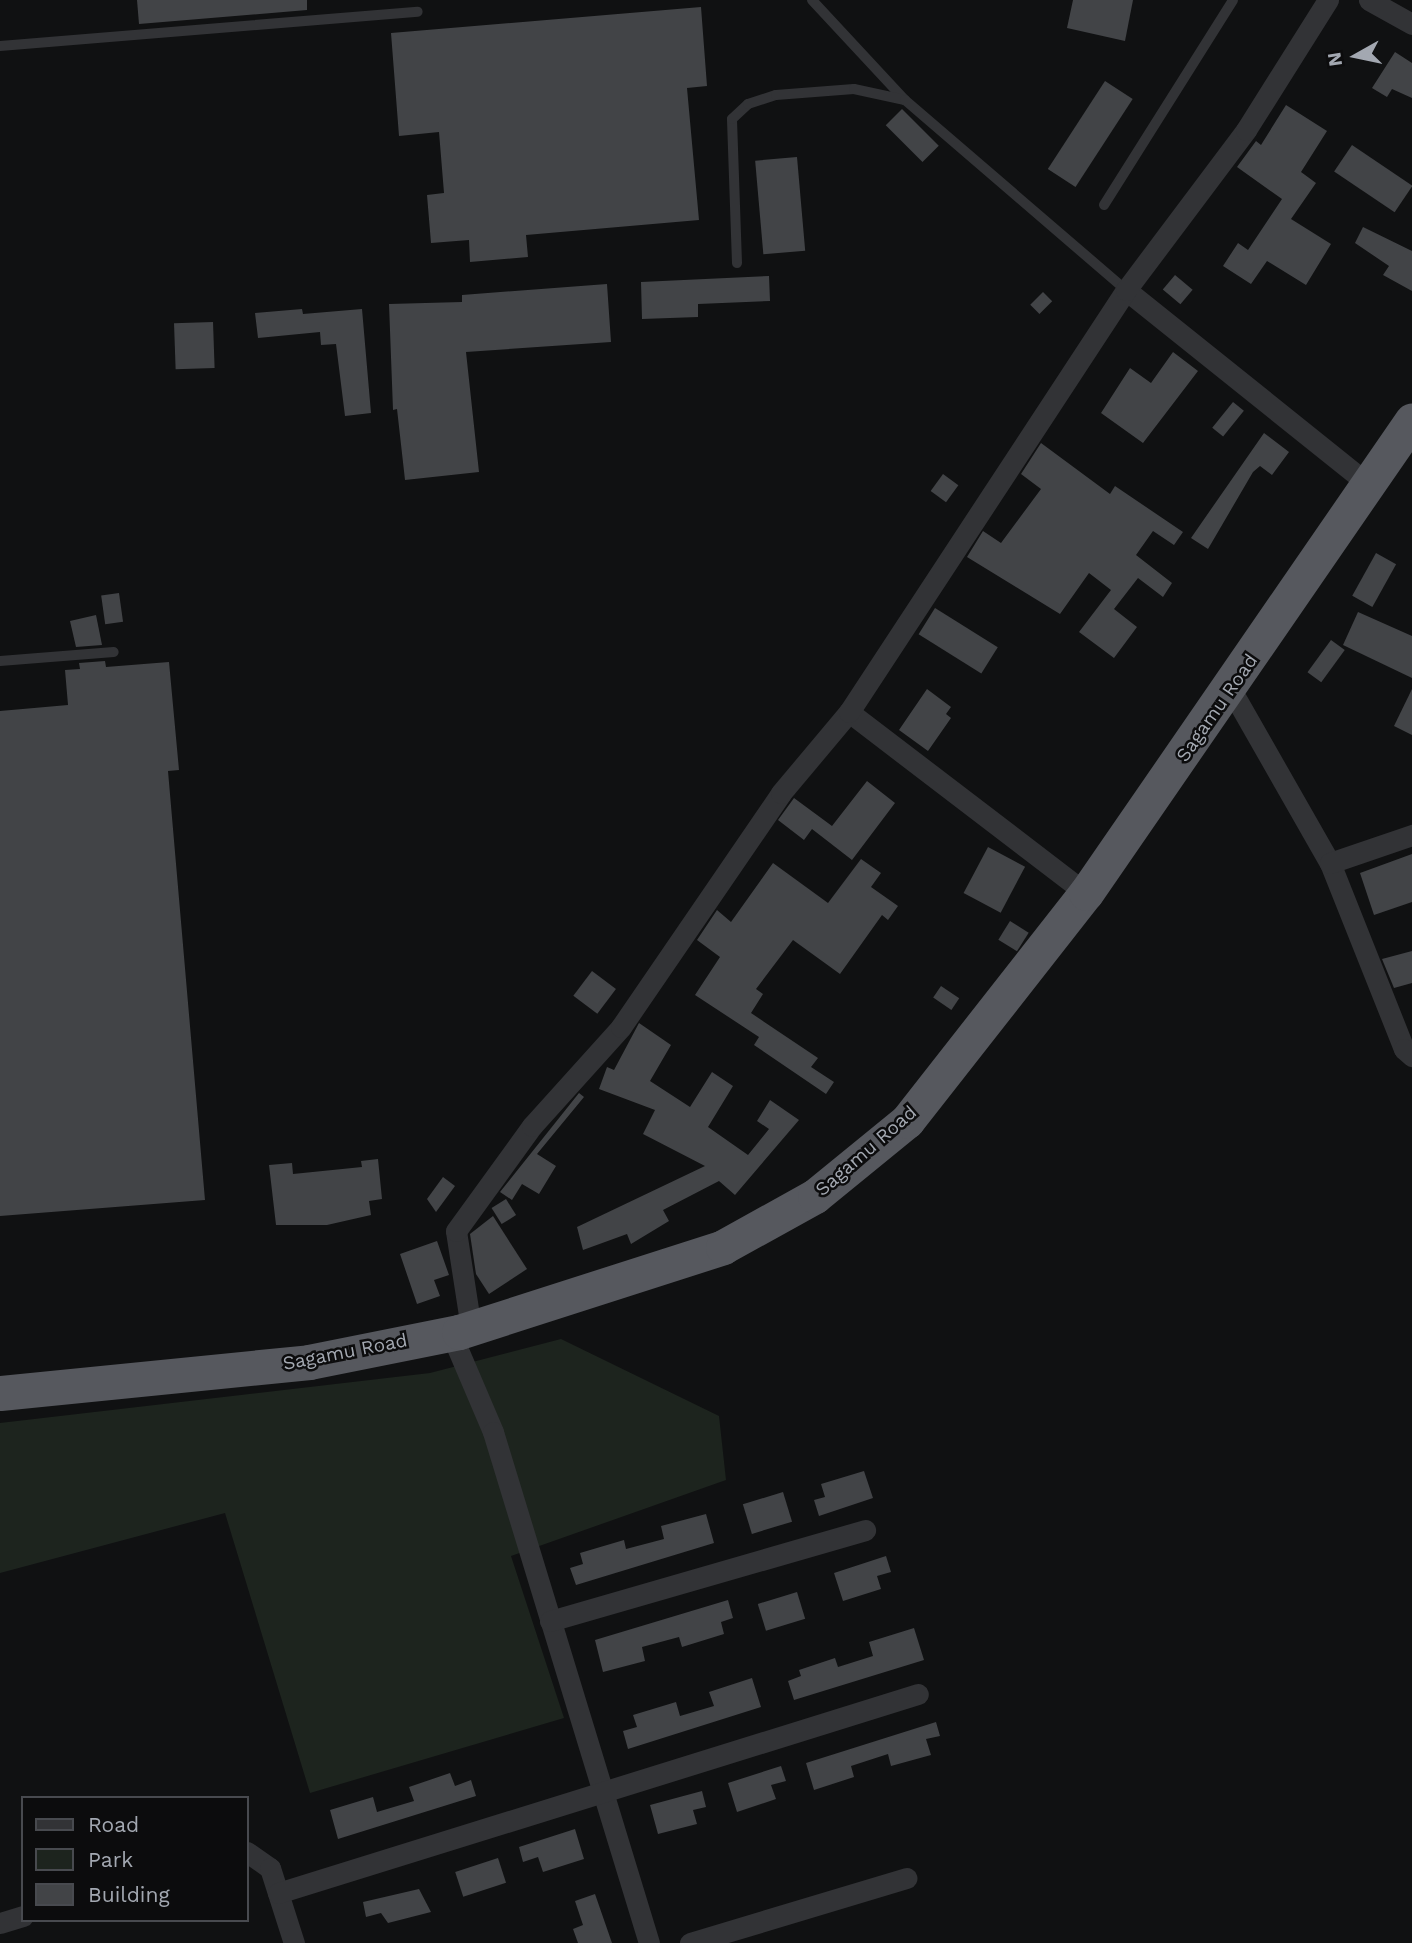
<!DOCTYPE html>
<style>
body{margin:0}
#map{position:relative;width:1412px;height:1943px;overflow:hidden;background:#101112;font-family:"Work Sans",sans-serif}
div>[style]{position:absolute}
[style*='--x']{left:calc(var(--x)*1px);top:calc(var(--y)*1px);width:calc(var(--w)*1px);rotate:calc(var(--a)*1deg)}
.green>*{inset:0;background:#1d241e}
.building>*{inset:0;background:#424447;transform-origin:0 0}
.service>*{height:10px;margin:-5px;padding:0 5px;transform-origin:5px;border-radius:5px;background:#323336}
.minor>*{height:21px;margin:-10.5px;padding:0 10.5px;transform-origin:10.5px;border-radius:10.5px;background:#323336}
.trunk>*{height:35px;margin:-17.5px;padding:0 17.5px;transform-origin:17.5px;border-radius:17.5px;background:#56585e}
span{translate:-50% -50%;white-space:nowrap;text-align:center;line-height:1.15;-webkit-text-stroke:5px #0c0c0d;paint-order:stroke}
.street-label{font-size:19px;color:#a3a8b1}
.legend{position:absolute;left:21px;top:1796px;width:228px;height:126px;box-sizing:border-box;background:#0c0c0d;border:2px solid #484a4f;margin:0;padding:9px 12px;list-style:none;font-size:21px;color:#a3a8b1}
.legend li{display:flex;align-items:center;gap:14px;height:35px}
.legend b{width:35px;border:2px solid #484a4f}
.north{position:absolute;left:1321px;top:21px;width:70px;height:70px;-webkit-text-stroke:5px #0c0c0d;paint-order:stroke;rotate:261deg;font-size:19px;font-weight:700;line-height:28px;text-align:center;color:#a3a8b1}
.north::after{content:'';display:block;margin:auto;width:24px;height:32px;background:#a3a8b1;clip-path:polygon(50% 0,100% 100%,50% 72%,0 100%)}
</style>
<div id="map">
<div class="green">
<i style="clip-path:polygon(561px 1339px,719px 1416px,726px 1480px,511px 1556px,564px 1718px,310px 1793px,225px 1513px,0 1573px,0 1423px,430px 1373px)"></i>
</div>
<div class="building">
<i style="clip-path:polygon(137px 0,307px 0,307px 10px,139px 24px)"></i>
<i style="clip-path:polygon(1073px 0,1133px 0,1125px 41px,1067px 28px)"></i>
<i style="clip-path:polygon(701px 7px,707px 86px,687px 88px,699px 220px,526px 235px,528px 257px,470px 262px,469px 240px,431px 243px,427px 195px,444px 193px,439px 132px,399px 136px,391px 33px)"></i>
<i style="clip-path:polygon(1395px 52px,1412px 63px,1412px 98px,1392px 89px,1387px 97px,1372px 88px)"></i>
<i style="left:1105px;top:81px;width:33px;height:105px;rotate:33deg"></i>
<i style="clip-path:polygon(1286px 105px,1327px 131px,1301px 172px,1316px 183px,1291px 219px,1331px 244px,1306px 285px,1267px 261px,1251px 284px,1223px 266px,1238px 243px,1248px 250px,1282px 199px,1237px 167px,1256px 141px,1261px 145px)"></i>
<i style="left:902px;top:109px;width:52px;height:23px;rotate:45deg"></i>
<i style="left:1352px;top:145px;width:73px;height:32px;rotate:34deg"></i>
<i style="left:797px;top:157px;width:94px;height:42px;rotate:85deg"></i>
<i style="clip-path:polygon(1363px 227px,1412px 251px,1412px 291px,1383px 275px,1389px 266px,1355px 243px)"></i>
<i style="left:1175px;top:275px;width:23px;height:19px;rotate:40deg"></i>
<i style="clip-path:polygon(769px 276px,770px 301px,698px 304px,698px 317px,642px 319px,641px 282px)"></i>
<i style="clip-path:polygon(607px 284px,611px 342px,466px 352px,479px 472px,405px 480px,397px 409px,393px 410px,389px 304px,462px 302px,462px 295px)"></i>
<i style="left:1043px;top:292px;width:13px;height:18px;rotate:45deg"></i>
<i style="clip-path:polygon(302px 309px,303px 314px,362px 309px,371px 413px,345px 416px,336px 344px,321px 345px,320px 332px,258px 338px,255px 313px)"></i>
<i style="left:213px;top:322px;width:46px;height:39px;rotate:88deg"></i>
<i style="clip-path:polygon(1173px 352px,1198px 371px,1143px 443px,1101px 413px,1130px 368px,1151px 383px)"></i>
<i style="left:1233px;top:402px;width:14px;height:33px;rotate:39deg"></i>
<i style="clip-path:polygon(1264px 433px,1289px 452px,1272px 475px,1260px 466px,1253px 472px,1208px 549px,1191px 538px)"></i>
<i style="clip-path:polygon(1041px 443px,1110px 494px,1115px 486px,1183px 532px,1174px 545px,1153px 531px,1136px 555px,1172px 583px,1163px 597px,1138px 578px,1114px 609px,1137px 627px,1114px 658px,1079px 632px,1111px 590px,1089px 573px,1060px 614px,967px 557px,983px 531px,1001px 543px,1041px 489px,1021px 474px)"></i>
<i style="left:943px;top:474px;width:19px;height:21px;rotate:36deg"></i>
<i style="left:1376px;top:553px;width:23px;height:49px;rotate:29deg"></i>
<i style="left:119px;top:593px;width:29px;height:18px;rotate:82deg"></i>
<i style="left:935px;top:608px;width:74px;height:31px;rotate:32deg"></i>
<i style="clip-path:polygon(1358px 612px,1412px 636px,1412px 678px,1343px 645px)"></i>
<i style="clip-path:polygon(96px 615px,102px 645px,76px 647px,70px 621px)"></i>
<i style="left:1331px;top:640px;width:17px;height:40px;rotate:36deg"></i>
<i style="clip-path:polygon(105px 661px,106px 667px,169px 662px,179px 770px,168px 771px,205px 1200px,0 1216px,0 711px,68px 705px,65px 670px,80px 669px,79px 663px)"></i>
<i style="clip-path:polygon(927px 689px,951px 707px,946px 714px,951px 718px,928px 751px,899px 730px)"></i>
<i style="clip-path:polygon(1412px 689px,1412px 735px,1394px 726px)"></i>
<i style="clip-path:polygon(867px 781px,895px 803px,852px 860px,812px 829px,804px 840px,778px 820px,794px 798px,832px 826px)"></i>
<i style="left:988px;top:847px;width:42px;height:52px;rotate:28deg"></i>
<i style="clip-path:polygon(1412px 854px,1412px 902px,1374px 915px,1360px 873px)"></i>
<i style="clip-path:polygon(861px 859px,881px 873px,871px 887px,898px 906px,888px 920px,882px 915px,840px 974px,793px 940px,756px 989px,763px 994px,751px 1013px,818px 1058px,811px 1067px,834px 1082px,826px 1094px,754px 1045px,759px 1037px,695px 995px,720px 957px,697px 940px,717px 910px,731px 922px,773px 863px,828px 903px)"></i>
<i style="left:1010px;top:921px;width:22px;height:22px;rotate:32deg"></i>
<i style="clip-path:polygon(1412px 951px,1412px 983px,1394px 988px,1382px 959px)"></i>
<i style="left:592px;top:971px;width:30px;height:31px;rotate:37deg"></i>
<i style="left:941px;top:986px;width:22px;height:14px;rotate:34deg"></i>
<i style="clip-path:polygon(639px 1023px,671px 1045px,650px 1081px,690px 1107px,712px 1072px,733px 1086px,708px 1127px,748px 1155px,769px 1129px,757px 1121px,770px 1100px,799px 1120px,735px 1195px,719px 1181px,663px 1210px,669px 1221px,631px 1244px,627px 1234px,583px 1250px,577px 1227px,705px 1166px,643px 1134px,655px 1110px,599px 1089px,607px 1067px,614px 1070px)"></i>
<i style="clip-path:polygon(579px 1093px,584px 1097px,537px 1154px,556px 1166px,539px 1194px,522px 1184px,512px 1200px,500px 1192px)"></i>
<i style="clip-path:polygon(378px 1159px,382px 1199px,369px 1201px,371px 1215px,327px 1225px,276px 1225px,269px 1165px,292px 1163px,293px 1174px,362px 1167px,361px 1161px)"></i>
<i style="clip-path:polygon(443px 1177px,455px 1186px,436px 1212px,427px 1199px)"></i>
<i style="left:506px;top:1199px;width:19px;height:17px;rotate:58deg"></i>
<i style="clip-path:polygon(493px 1216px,527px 1269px,489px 1294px,476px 1274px,470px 1234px)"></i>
<i style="clip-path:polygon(437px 1241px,449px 1275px,434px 1280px,440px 1296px,417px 1304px,400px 1254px)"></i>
<i style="clip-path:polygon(864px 1471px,873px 1498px,819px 1516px,814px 1500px,825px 1497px,821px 1484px)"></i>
<i style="left:783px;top:1492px;width:31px;height:42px;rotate:73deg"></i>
<i style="clip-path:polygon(706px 1514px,714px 1543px,576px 1585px,570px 1568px,583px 1564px,580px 1553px,624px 1540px,626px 1549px,664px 1539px,661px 1526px)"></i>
<i style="clip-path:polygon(886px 1556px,891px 1572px,877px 1576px,881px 1589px,843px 1601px,834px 1573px)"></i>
<i style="left:797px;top:1592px;width:28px;height:41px;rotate:73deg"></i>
<i style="clip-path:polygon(728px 1600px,733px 1618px,721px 1622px,724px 1634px,682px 1647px,679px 1637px,642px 1647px,645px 1661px,603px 1672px,595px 1640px)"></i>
<i style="clip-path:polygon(914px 1628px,924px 1660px,794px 1700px,788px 1681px,801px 1676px,799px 1670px,835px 1658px,838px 1667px,873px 1656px,869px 1642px)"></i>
<i style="clip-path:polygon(752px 1678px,761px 1707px,628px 1749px,623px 1731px,637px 1727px,633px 1715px,676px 1702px,680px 1716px,714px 1706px,709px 1692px)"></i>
<i style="clip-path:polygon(936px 1722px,940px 1736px,926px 1739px,931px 1755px,891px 1766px,888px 1754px,851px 1766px,854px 1777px,814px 1790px,806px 1763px)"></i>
<i style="clip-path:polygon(781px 1766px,786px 1781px,771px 1785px,776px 1799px,737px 1812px,728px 1783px)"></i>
<i style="clip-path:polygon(450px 1773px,455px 1786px,471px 1780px,476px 1796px,338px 1839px,330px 1810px,373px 1797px,377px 1812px,414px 1801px,409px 1787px)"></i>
<i style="clip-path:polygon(702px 1791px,706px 1807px,693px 1810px,697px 1824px,658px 1834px,650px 1805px)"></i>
<i style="clip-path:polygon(575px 1829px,584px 1859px,543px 1872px,538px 1857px,523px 1862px,519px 1847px)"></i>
<i style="left:498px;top:1858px;width:26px;height:45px;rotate:72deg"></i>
<i style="clip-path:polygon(419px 1889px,431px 1912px,388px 1923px,381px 1913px,366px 1917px,363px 1902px)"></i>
<i style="clip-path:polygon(595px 1894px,612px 1943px,578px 1943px,573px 1929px,583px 1925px,575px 1901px)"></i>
</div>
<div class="service">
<i style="--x:812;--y:0;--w:137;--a:47.1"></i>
<i style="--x:0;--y:46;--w:419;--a:-4.7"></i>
<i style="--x:1104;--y:205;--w:242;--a:-57.8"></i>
<i style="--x:737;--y:263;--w:144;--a:-92"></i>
<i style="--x:732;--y:119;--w:22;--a:-43"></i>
<i style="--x:748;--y:104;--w:29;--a:-18"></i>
<i style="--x:776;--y:95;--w:78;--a:-4.4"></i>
<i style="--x:854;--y:89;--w:52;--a:12.2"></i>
<i style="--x:905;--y:100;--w:291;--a:40.7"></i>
<i style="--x:0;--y:661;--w:114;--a:-4.5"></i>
</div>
<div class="minor">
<i style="--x:1369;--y:0;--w:49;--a:29.2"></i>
<i style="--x:1126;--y:290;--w:312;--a:38.7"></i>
<i style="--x:1230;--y:688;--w:202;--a:60.3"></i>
<i style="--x:1330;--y:863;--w:200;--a:68.3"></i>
<i style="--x:1404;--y:1049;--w:11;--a:41"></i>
<i style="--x:849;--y:712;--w:298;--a:37.4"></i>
<i style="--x:1330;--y:863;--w:87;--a:-18.9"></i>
<i style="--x:471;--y:1328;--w:98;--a:-98.8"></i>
<i style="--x:456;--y:1231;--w:130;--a:-54.1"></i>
<i style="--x:532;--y:1126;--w:133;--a:-48"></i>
<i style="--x:621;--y:1027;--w:283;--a:-55.6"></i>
<i style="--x:781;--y:793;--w:106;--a:-50"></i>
<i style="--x:849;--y:712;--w:505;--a:-56.72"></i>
<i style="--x:1126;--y:290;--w:200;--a:-53.1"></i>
<i style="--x:1246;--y:130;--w:154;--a:-57.8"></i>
<i style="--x:450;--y:1331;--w:110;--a:66.9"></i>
<i style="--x:493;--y:1432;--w:534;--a:73.02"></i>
<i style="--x:550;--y:1621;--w:328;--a:-16.1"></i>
<i style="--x:247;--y:1852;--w:28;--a:35"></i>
<i style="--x:270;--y:1868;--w:79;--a:72.3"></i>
<i style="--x:278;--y:1893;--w:670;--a:-17.27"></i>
<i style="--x:0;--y:1923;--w:24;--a:-17"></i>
<i style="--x:690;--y:1943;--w:226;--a:-16.7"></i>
</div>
<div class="trunk">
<i style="--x:0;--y:1393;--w:311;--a:-5.7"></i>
<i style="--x:309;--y:1362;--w:153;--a:-11.3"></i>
<i style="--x:459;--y:1332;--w:277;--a:-17.8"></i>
<i style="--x:723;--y:1247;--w:105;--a:-29"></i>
<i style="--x:815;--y:1196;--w:119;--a:-39.2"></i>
<i style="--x:907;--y:1121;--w:290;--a:-51.9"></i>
<i style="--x:1086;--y:893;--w:574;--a:-55.42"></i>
</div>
<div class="street-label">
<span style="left:1217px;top:708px;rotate:-55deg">Sagamu Road</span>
<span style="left:866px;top:1151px;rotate:-41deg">Sagamu Road</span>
<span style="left:345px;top:1352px;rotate:-11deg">Sagamu Road</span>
</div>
<ul class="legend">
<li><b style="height:9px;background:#323336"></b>Road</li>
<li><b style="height:19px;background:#1d241e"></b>Park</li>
<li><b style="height:19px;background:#424447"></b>Building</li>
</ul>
<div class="north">N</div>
</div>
